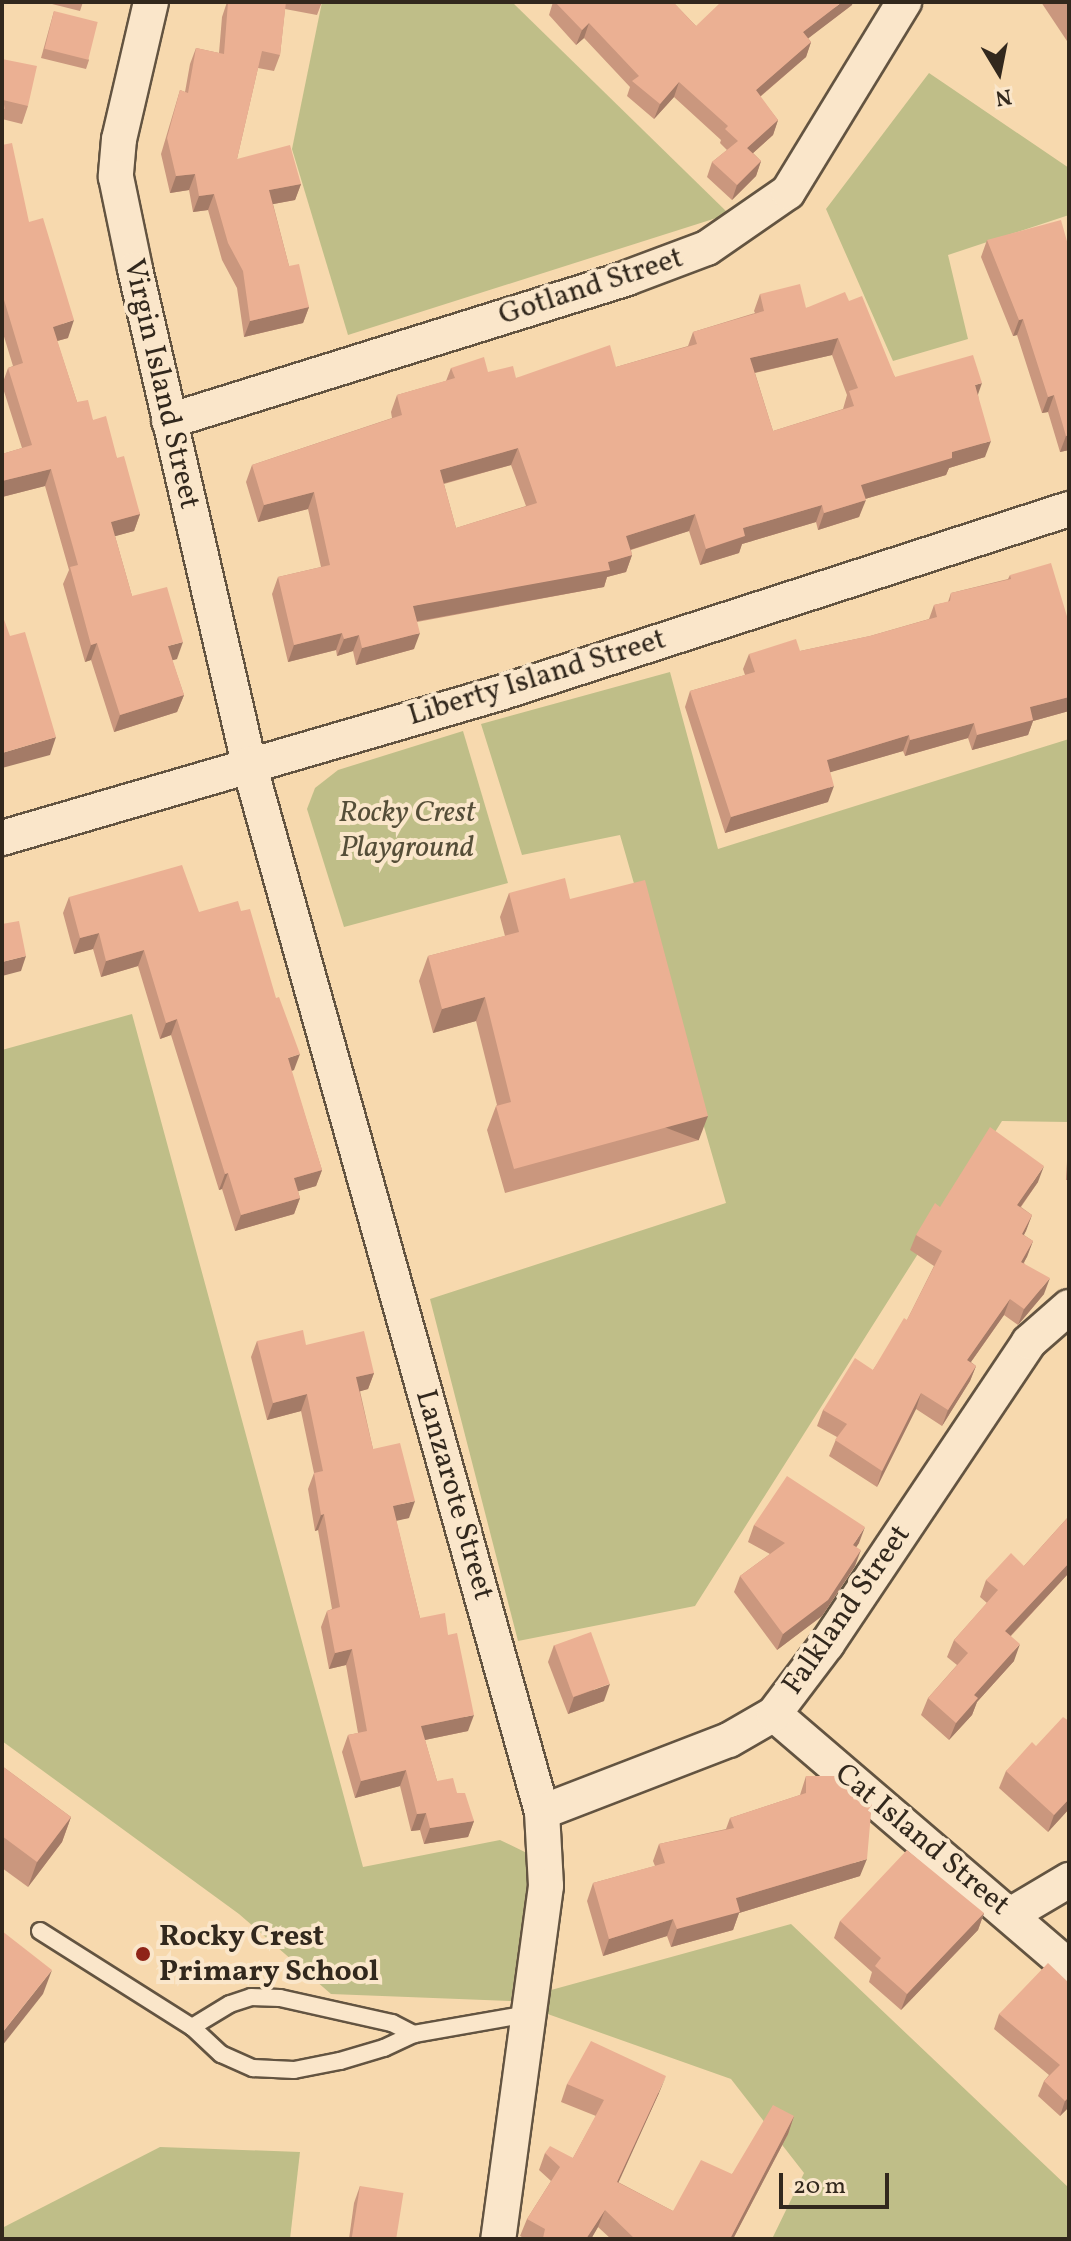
<!DOCTYPE html>
<style>
body{margin:0}
#map{position:relative;width:1071px;height:2241px;overflow:hidden;background:#f7d9ae;font-family:Vollkorn,serif}
div>[style]{position:absolute}
[style*='--x']{left:calc(var(--x)*1px);top:calc(var(--y)*1px);width:calc(var(--w)*1px);rotate:calc(var(--a)*1deg)}
.green>*{inset:0;background:#bfbe88}
.roads{filter:drop-shadow(2px 0 #635441) drop-shadow(-2px 0 #635441) drop-shadow(0 2px #635441) drop-shadow(0 -2px #635441)}
.service>*{height:16px;margin:-8px;padding:0 8px;transform-origin:8px;border-radius:8px;background:#fae6ca}
.minor>*{height:34px;margin:-17px;padding:0 17px;transform-origin:17px;border-radius:17px;background:#fae6ca}
.wall>*{inset:0;background:#ca977e}
.shaded-wall>*{inset:0;background:#a47b67;transform-origin:0 0}
.building>*{inset:0;background:#ebb093;transform-origin:0 0}
.dots>*{width:22px;height:22px;translate:-50% -50%;box-sizing:border-box;border:4px solid #fae6ca;border-radius:50%}
span{translate:-50% -50%;white-space:nowrap;text-align:center;line-height:1.15;-webkit-text-stroke:8px #fae6ca;paint-order:stroke}
.street-label{font-size:30px;color:#32281d}
.park-label{font-size:30px;color:#554e38;font-style:italic}
.poi-label{font-size:30px;color:#32281d;font-weight:700}
.left{translate:0 -50%;text-align:left}
.frame{position:absolute;inset:0;border:4px solid #32281d;pointer-events:none}
.north{position:absolute;left:959px;top:32px;width:80px;height:80px;-webkit-text-stroke:6px #fae6ca;paint-order:stroke;rotate:170deg;font-size:22px;font-weight:700;line-height:32px;text-align:center;color:#32281d}
.north::after{content:'';display:block;margin:auto;width:28px;height:36px;background:#32281d;clip-path:polygon(50% 0,100% 100%,50% 72%,0 100%)}
.scale{position:absolute;left:779px;top:2173px;width:110px;height:36px;box-sizing:border-box;border:4px solid #32281d;border-top:0;padding-left:10px;font-size:24px;line-height:28px;white-space:nowrap;color:#32281d;-webkit-text-stroke:6px #fae6ca;paint-order:stroke}
</style>
<div id="map">
<div class="green">
<i style="clip-path:polygon(322px 2px,512px 2px,729px 214px,348px 335px,292px 149px)"></i>
<i style="clip-path:polygon(929px 73px,1069px 168px,1069px 215px,948px 255px,968px 339px,893px 361px,826px 209px)"></i>
<i style="clip-path:polygon(670px 672px,718px 849px,1069px 739px,1069px 1122px,1002px 1121px,695px 1606px,518px 1641px,430px 1299px,726px 1203px,620px 835px,522px 855px,481px 724px)"></i>
<i style="clip-path:polygon(463px 731px,508px 883px,344px 927px,307px 809px,315px 788px,338px 770px)"></i>
<i style="clip-path:polygon(132px 1014px,363px 1867px,500px 1840px,531px 1855px,511px 2001px,791px 1924px,1069px 2188px,1069px 2239px,772px 2239px,804px 2173px,731px 2079px,511px 2001px,331px 1994px,239px 1914px,2px 1741px,2px 1050px)"></i>
<i style="clip-path:polygon(160px 2147px,300px 2152px,290px 2239px,2px 2239px,2px 2228px)"></i>
</div>
<div class="roads">
<div class="service">
<i style="--x:40;--y:1931;--w:180;--a:32.3"></i>
<i style="--x:192;--y:2027;--w:40;--a:43"></i>
<i style="--x:221;--y:2054;--w:35;--a:24"></i>
<i style="--x:253;--y:2068;--w:41;--a:2.8"></i>
<i style="--x:294;--y:2070;--w:47;--a:-11.1"></i>
<i style="--x:340;--y:2061;--w:46;--a:-16.5"></i>
<i style="--x:384;--y:2048;--w:33;--a:-25"></i>
<i style="--x:414;--y:2034;--w:115;--a:-10"></i>
<i style="--x:192;--y:2027;--w:44;--a:-31.2"></i>
<i style="--x:230;--y:2004;--w:22;--a:-18"></i>
<i style="--x:251;--y:1997;--w:29;--a:2"></i>
<i style="--x:280;--y:1998;--w:115;--a:12.6"></i>
<i style="--x:392;--y:2023;--w:25;--a:27"></i>
</div>
<div class="minor">
<i style="--x:151;--y:2;--w:141;--a:103.1"></i>
<i style="--x:119;--y:139;--w:38;--a:95"></i>
<i style="--x:116;--y:177;--w:94;--a:78.3"></i>
<i style="--x:135;--y:269;--w:508;--a:77.03"></i>
<i style="--x:249;--y:764;--w:1088;--a:74.38"></i>
<i style="--x:542;--y:1812;--w:74;--a:86.9"></i>
<i style="--x:546;--y:1886;--w:356;--a:97.7"></i>
<i style="--x:169;--y:421;--w:480;--a:-17.3"></i>
<i style="--x:627;--y:278;--w:85;--a:-20.6"></i>
<i style="--x:707;--y:248;--w:98;--a:-34.7"></i>
<i style="--x:788;--y:192;--w:223;--a:-58.6"></i>
<i style="--x:2;--y:838;--w:519;--a:-16.23"></i>
<i style="--x:500;--y:693;--w:598;--a:-17.92"></i>
<i style="--x:774;--y:1714;--w:389;--a:40.6"></i>
<i style="--x:542;--y:1812;--w:200;--a:-21.1"></i>
<i style="--x:729;--y:1740;--w:52;--a:-30"></i>
<i style="--x:774;--y:1714;--w:88;--a:-52.9"></i>
<i style="--x:827;--y:1644;--w:363;--a:-56.2"></i>
<i style="--x:1029;--y:1342;--w:53;--a:-41.2"></i>
<i style="--x:1010;--y:1915;--w:69;--a:-30.7"></i>
</div>
</div>
<div class="wall">
<i style="clip-path:polygon(44px 2px,83px 2px,80px 11px)"></i>
<i style="clip-path:polygon(227px 2px,322px 2px,317px 15px,285px 9px,280px 55px,274px 71px,258px 68px,237px 159px,301px 184px,295px 200px,273px 204px,289px 266px,309px 307px,303px 323px,244px 337px,237px 288px,222px 260px,208px 210px,193px 212px,189px 190px,170px 193px,161px 154px,180px 90px,185px 92px,190px 64px,196px 48px,219px 53px,222px 17px)"></i>
<i style="clip-path:polygon(553px 2px,673px 2px,696px 26px,852px 5px,808px 38px,811px 42px,806px 57px,760px 97px,778px 120px,773px 135px,753px 153px,761px 161px,756px 176px,732px 200px,707px 177px,712px 162px,727px 150px,720px 143px,721px 140px,674px 97px,654px 119px,627px 96px,630px 87px,584px 38px,576px 45px,549px 15px)"></i>
<i style="clip-path:polygon(1041px 2px,1069px 2px,1069px 38px,1067px 41px)"></i>
<i style="clip-path:polygon(54px 11px,89px 60px,86px 69px,41px 58px)"></i>
<i style="clip-path:polygon(2px 59px,28px 106px,22px 124px,2px 119px)"></i>
<i style="clip-path:polygon(2px 145px,68px 338px,57px 341px,77px 402px,93px 420px,117px 458px,140px 514px,134px 531px,115px 536px,132px 596px,177px 659px,172px 660px,184px 695px,177px 712px,114px 732px,91px 660px,85px 662px,63px 584px,69px 570px,45px 486px,2px 497px,2px 454px,22px 448px,2px 385px,8px 368px,13px 366px,2px 330px)"></i>
<i style="clip-path:polygon(987px 240px,1069px 244px,1069px 450px,1060px 452px,1048px 412px,1042px 413px,1017px 335px,1013px 336px,981px 257px)"></i>
<i style="clip-path:polygon(evenodd,760px 294px,806px 308px,849px 301px,895px 377px,978px 394px,985px 457px,949px 468px,946px 475px,865px 499px,859px 517px,818px 530px,816px 522px,742px 544px,739px 553px,700px 565px,689px 531px,631px 550px,632px 555px,626px 572px,607px 577px,604px 587px,417px 622px,414px 649px,356px 665px,353px 651px,337px 656px,336px 650px,288px 662px,272px 594px,278px 577px,321px 567px,308px 509px,258px 522px,246px 482px,252px 465px,392px 418px,391px 412px,397px 395px,446px 381px,451px 368px,488px 372px,516px 378px,616px 367px,688px 346px,693px 332px,755px 313px,754px 311px,760px 294px,832px 355px,847px 395px,843px 409px,773px 431px,755px 373px,832px 355px,760px 294px,511px 465px,526px 506px,456px 528px,444px 484px,511px 465px)"></i>
<i style="clip-path:polygon(1010px 575px,1069px 623px,1069px 711px,1033px 721px,1028px 735px,972px 750px,968px 738px,905px 756px,903px 751px,830px 772px,828px 802px,725px 833px,685px 707px,690px 691px,745px 675px,743px 669px,749px 654px,800px 651px,870px 636px,929px 619px,934px 605px,948px 602px,951px 593px,1008px 579px)"></i>
<i style="clip-path:polygon(509px 893px,570px 899px,699px 1140px,505px 1193px,487px 1130px,496px 1106px,497px 1105px,476px 1021px,433px 1033px,419px 981px,428px 956px,505px 936px,500px 917px)"></i>
<i style="clip-path:polygon(69px 897px,199px 912px,294px 1070px,291px 1071px,322px 1170px,316px 1186px,298px 1191px,300px 1198px,294px 1214px,235px 1231px,222px 1189px,219px 1190px,171px 1035px,160px 1039px,138px 966px,101px 977px,93px 949px,74px 954px,63px 913px)"></i>
<i style="clip-path:polygon(1069px 1124px,1069px 1180px,1066px 1180px)"></i>
<i style="clip-path:polygon(1038px 1182px,1021px 1207px,1032px 1215px,1024px 1235px,1033px 1241px,1024px 1263px,1044px 1294px,1018px 1325px,1004px 1315px,971px 1362px,976px 1366px,970px 1381px,942px 1426px,916px 1409px,877px 1487px,829px 1456px,837px 1437px,817px 1426px,823px 1410px,873px 1370px,907px 1320px,934px 1266px,910px 1250px,916px 1235px,940px 1207px)"></i>
<i style="clip-path:polygon(257px 1341px,306px 1345px,374px 1373px,368px 1389px,360px 1391px,373px 1449px,409px 1518px,396px 1520px,420px 1618px,448px 1635px,468px 1731px,425px 1740px,437px 1781px,457px 1793px,474px 1821px,468px 1837px,424px 1844px,420px 1830px,411px 1831px,400px 1786px,355px 1798px,342px 1752px,348px 1735px,358px 1733px,346px 1665px,329px 1669px,321px 1627px,327px 1611px,332px 1609px,318px 1530px,315px 1531px,308px 1489px,314px 1473px,301px 1411px,267px 1420px,251px 1357px)"></i>
<i style="clip-path:polygon(1069px 1516px,1069px 1577px,1067px 1575px,1011px 1636px,1014px 1661px,977px 1702px,972px 1715px,949px 1740px,921px 1715px,928px 1698px,957px 1665px,947px 1657px,954px 1640px,987px 1603px,980px 1597px,986px 1580px,1024px 1566px)"></i>
<i style="clip-path:polygon(754px 1525px,859px 1543px,856px 1547px,855px 1566px,822px 1616px,777px 1650px,734px 1592px,740px 1576px,770px 1554px,748px 1542px)"></i>
<i style="clip-path:polygon(554px 1645px,604px 1701px,568px 1714px,548px 1662px)"></i>
<i style="clip-path:polygon(1069px 1721px,1069px 1809px,1048px 1832px,999px 1788px,1006px 1771px)"></i>
<i style="clip-path:polygon(2px 1766px,71px 1817px,62px 1842px,28px 1887px,2px 1868px)"></i>
<i style="clip-path:polygon(806px 1776px,860px 1876px,739px 1913px,733px 1930px,671px 1947px,667px 1936px,603px 1956px,587px 1901px,593px 1883px,655px 1866px,653px 1861px,659px 1844px,726px 1829px,730px 1818px,800px 1795px)"></i>
<i style="clip-path:polygon(984px 1913px,978px 1930px,901px 2010px,869px 1982px,872px 1972px,834px 1938px,840px 1921px)"></i>
<i style="clip-path:polygon(1069px 1983px,1069px 2111px,1067px 2109px,1060px 2116px,1038px 2096px,1044px 2081px,1049px 2075px,994px 2029px,999px 2014px)"></i>
<i style="clip-path:polygon(567px 2084px,659px 2093px,618px 2182px,673px 2211px,732px 2174px,794px 2116px,788px 2134px,733px 2239px,611px 2239px,598px 2227px,591px 2239px,526px 2239px,520px 2236px,527px 2219px,551px 2181px,539px 2170px,545px 2153px,573px 2158px,596px 2116px,561px 2102px)"></i>
<i style="clip-path:polygon(360px 2186px,396px 2239px,349px 2239px,354px 2203px)"></i>
</div>
<div class="shaded-wall">
<i style="clip-path:polygon(842px 2px,853px 2px,852px 5px,797px 47px,803px 32px)"></i>
<i style="clip-path:polygon(589px 23px,584px 38px,576px 45px,582px 30px)"></i>
<i style="clip-path:polygon(811px 42px,806px 57px,750px 105px,756px 90px)"></i>
<i style="clip-path:polygon(679px 82px,674px 97px,654px 119px,660px 104px)"></i>
<i style="clip-path:polygon(778px 120px,773px 135px,742px 163px,747px 148px)"></i>
<i style="clip-path:polygon(761px 161px,756px 176px,732px 200px,737px 185px)"></i>
<i style="clip-path:polygon(195px 174px,189px 190px,170px 193px,176px 176px)"></i>
<i style="clip-path:polygon(301px 184px,295px 200px,263px 206px,269px 190px)"></i>
<i style="clip-path:polygon(214px 194px,208px 210px,193px 212px,199px 196px)"></i>
<i style="clip-path:polygon(309px 307px,303px 323px,244px 337px,250px 321px)"></i>
<i style="clip-path:polygon(1023px 319px,1017px 335px,1013px 336px,1019px 320px)"></i>
<i style="clip-path:polygon(74px 320px,68px 338px,46px 344px,53px 327px)"></i>
<i style="clip-path:polygon(838px 338px,832px 355px,744px 375px,750px 358px)"></i>
<i style="clip-path:polygon(982px 383px,976px 400px,975px 385px)"></i>
<i style="clip-path:polygon(1054px 395px,1048px 412px,1042px 413px,1048px 397px)"></i>
<i style="clip-path:polygon(1069px 435px,1069px 450px,1060px 452px,1066px 436px)"></i>
<i style="clip-path:polygon(991px 441px,985px 457px,949px 468px,946px 475px,855px 502px,861px 485px,952px 452px)"></i>
<i style="clip-path:polygon(518px 448px,511px 465px,434px 486px,440px 470px)"></i>
<i style="clip-path:polygon(51px 469px,45px 486px,2px 497px,2px 481px)"></i>
<i style="clip-path:polygon(314px 492px,308px 509px,258px 522px,264px 505px)"></i>
<i style="clip-path:polygon(866px 500px,859px 517px,818px 530px,824px 513px)"></i>
<i style="clip-path:polygon(822px 505px,816px 522px,742px 544px,739px 553px,700px 565px,706px 549px,743px 528px)"></i>
<i style="clip-path:polygon(140px 514px,134px 531px,105px 539px,111px 522px)"></i>
<i style="clip-path:polygon(695px 514px,689px 531px,620px 553px,626px 536px)"></i>
<i style="clip-path:polygon(632px 555px,626px 572px,607px 577px,604px 587px,407px 623px,413px 606px,608px 562px)"></i>
<i style="clip-path:polygon(342px 633px,336px 650px,288px 662px,294px 645px)"></i>
<i style="clip-path:polygon(420px 633px,414px 649px,356px 665px,362px 648px)"></i>
<i style="clip-path:polygon(359px 635px,353px 651px,337px 656px,344px 639px)"></i>
<i style="clip-path:polygon(183px 642px,177px 659px,162px 663px,168px 646px)"></i>
<i style="clip-path:polygon(97px 643px,91px 660px,85px 662px,91px 645px)"></i>
<i style="clip-path:polygon(184px 695px,177px 712px,114px 732px,120px 715px)"></i>
<i style="clip-path:polygon(1069px 697px,1069px 711px,1033px 721px,1028px 735px,972px 750px,977px 735px,1030px 707px)"></i>
<i style="clip-path:polygon(974px 723px,968px 738px,905px 756px,910px 740px)"></i>
<i style="clip-path:polygon(909px 735px,903px 751px,821px 775px,827px 760px)"></i>
<i style="clip-path:polygon(56px 737px,50px 755px,2px 768px,2px 753px)"></i>
<i style="clip-path:polygon(834px 786px,828px 802px,725px 833px,731px 817px)"></i>
<i style="clip-path:polygon(99px 933px,93px 949px,74px 954px,80px 938px)"></i>
<i style="clip-path:polygon(144px 950px,138px 966px,101px 977px,106px 961px)"></i>
<i style="clip-path:polygon(26px 956px,21px 971px,2px 976px,2px 962px)"></i>
<i style="clip-path:polygon(485px 997px,476px 1021px,433px 1033px,442px 1009px)"></i>
<i style="clip-path:polygon(177px 1019px,171px 1035px,160px 1039px,166px 1023px)"></i>
<i style="clip-path:polygon(300px 1054px,294px 1070px,282px 1074px,288px 1058px)"></i>
<i style="left:708px;top:1116px;width:26px;height:201px;rotate:111deg"></i>
<i style="clip-path:polygon(1044px 1166px,1038px 1182px,1011px 1220px,1017px 1205px)"></i>
<i style="clip-path:polygon(322px 1170px,316px 1186px,289px 1194px,294px 1178px)"></i>
<i style="clip-path:polygon(228px 1173px,222px 1189px,219px 1190px,225px 1174px)"></i>
<i style="clip-path:polygon(300px 1198px,294px 1214px,235px 1231px,241px 1215px)"></i>
<i style="clip-path:polygon(1032px 1215px,1026px 1231px,1016px 1249px,1022px 1234px)"></i>
<i style="clip-path:polygon(1033px 1241px,1027px 1257px,1015px 1277px,1021px 1262px)"></i>
<i style="clip-path:polygon(1050px 1278px,1044px 1294px,1018px 1325px,1024px 1309px)"></i>
<i style="clip-path:polygon(1010px 1299px,1004px 1315px,961px 1376px,967px 1360px)"></i>
<i style="clip-path:polygon(976px 1366px,970px 1381px,942px 1426px,948px 1410px)"></i>
<i style="clip-path:polygon(374px 1373px,368px 1389px,351px 1394px,356px 1377px)"></i>
<i style="clip-path:polygon(921px 1393px,916px 1409px,877px 1487px,882px 1471px)"></i>
<i style="clip-path:polygon(307px 1394px,301px 1411px,267px 1420px,273px 1403px)"></i>
<i style="clip-path:polygon(415px 1501px,409px 1518px,387px 1523px,393px 1506px)"></i>
<i style="clip-path:polygon(324px 1514px,318px 1530px,315px 1531px,321px 1515px)"></i>
<i style="clip-path:polygon(865px 1527px,859px 1543px,847px 1561px,853px 1545px)"></i>
<i style="clip-path:polygon(861px 1550px,855px 1566px,822px 1616px,777px 1650px,783px 1634px)"></i>
<i style="clip-path:polygon(1069px 1563px,1069px 1569px,1067px 1575px,999px 1648px,1005px 1631px)"></i>
<i style="clip-path:polygon(1020px 1644px,1014px 1661px,977px 1702px,972px 1715px,949px 1740px,956px 1723px,974px 1695px)"></i>
<i style="clip-path:polygon(352px 1649px,346px 1665px,329px 1669px,335px 1653px)"></i>
<i style="clip-path:polygon(610px 1684px,604px 1701px,568px 1714px,574px 1697px)"></i>
<i style="clip-path:polygon(474px 1715px,468px 1731px,415px 1742px,421px 1726px)"></i>
<i style="clip-path:polygon(406px 1770px,400px 1786px,355px 1798px,361px 1781px)"></i>
<i style="clip-path:polygon(1069px 1799px,1069px 1809px,1048px 1832px,1054px 1815px)"></i>
<i style="clip-path:polygon(426px 1813px,420px 1830px,411px 1831px,417px 1814px)"></i>
<i style="clip-path:polygon(71px 1817px,62px 1842px,28px 1887px,37px 1862px)"></i>
<i style="clip-path:polygon(474px 1821px,468px 1837px,424px 1844px,430px 1828px)"></i>
<i style="clip-path:polygon(867px 1859px,860px 1876px,739px 1913px,733px 1930px,671px 1947px,677px 1929px,736px 1898px)"></i>
<i style="clip-path:polygon(984px 1913px,978px 1930px,901px 2010px,907px 1994px)"></i>
<i style="clip-path:polygon(673px 1919px,667px 1936px,603px 1956px,609px 1939px)"></i>
<i style="clip-path:polygon(52px 1970px,43px 1994px,2px 2046px,2px 2033px)"></i>
<i style="clip-path:polygon(666px 2076px,659px 2093px,611px 2199px,617px 2182px)"></i>
<i style="clip-path:polygon(1069px 2097px,1069px 2102px,1067px 2109px,1060px 2116px,1065px 2101px)"></i>
<i style="clip-path:polygon(794px 2116px,788px 2134px,733px 2239px,730px 2239px)"></i>
<i style="clip-path:polygon(605px 2210px,598px 2227px,591px 2239px,586px 2239px)"></i>
</div>
<div class="building">
<i style="clip-path:polygon(228px 2px,286px 2px,280px 55px,262px 51px,237px 159px,290px 145px,301px 184px,269px 190px,289px 266px,299px 264px,309px 307px,250px 321px,243px 271px,228px 243px,214px 194px,199px 196px,195px 174px,176px 176px,167px 138px,180px 90px,188px 93px,196px 48px,224px 54px)"></i>
<i style="clip-path:polygon(555px 2px,673px 2px,696px 26px,721px 2px,842px 2px,803px 32px,811px 42px,756px 90px,778px 120px,747px 148px,761px 161px,737px 185px,712px 162px,738px 141px,725px 129px,728px 126px,679px 82px,660px 104px,632px 81px,639px 76px,589px 23px,582px 30px)"></i>
<i style="left:54px;top:11px;width:45px;height:39px;rotate:14deg"></i>
<i style="clip-path:polygon(2px 59px,37px 66px,28px 106px,3px 100px,5px 109px,2px 108px)"></i>
<i style="clip-path:polygon(12px 143px,29px 222px,43px 218px,74px 320px,53px 327px,77px 402px,88px 400px,93px 420px,106px 416px,117px 458px,124px 456px,140px 514px,111px 522px,132px 596px,167px 587px,183px 642px,168px 646px,184px 695px,120px 715px,97px 643px,91px 645px,70px 567px,78px 565px,51px 469px,2px 481px,2px 454px,32px 445px,8px 368px,23px 363px,2px 293px,2px 145px)"></i>
<i style="clip-path:polygon(1061px 220px,1068px 245px,1069px 244px,1069px 435px,1066px 436px,1054px 395px,1048px 397px,1023px 319px,1019px 320px,987px 240px)"></i>
<i style="clip-path:polygon(evenodd,800px 284px,806px 308px,845px 292px,849px 301px,862px 296px,895px 377px,973px 355px,982px 383px,975px 385px,991px 441px,952px 452px,952px 458px,861px 485px,866px 500px,824px 513px,822px 505px,743px 528px,745px 536px,706px 549px,695px 514px,626px 536px,632px 555px,608px 562px,610px 570px,413px 606px,420px 633px,362px 648px,359px 635px,344px 639px,342px 633px,294px 645px,278px 577px,330px 565px,314px 492px,264px 505px,252px 465px,402px 415px,397px 395px,455px 378px,451px 368px,484px 357px,488px 372px,513px 366px,516px 378px,610px 345px,616px 367px,697px 344px,693px 332px,764px 311px,760px 294px,800px 284px,838px 338px,858px 388px,849px 391px,854px 406px,773px 431px,750px 358px,838px 338px,800px 284px,518px 448px,537px 503px,456px 528px,440px 470px,518px 448px)"></i>
<i style="clip-path:polygon(1051px 563px,1069px 623px,1069px 697px,1030px 707px,1033px 720px,977px 735px,974px 723px,910px 740px,909px 735px,827px 760px,834px 786px,731px 817px,690px 691px,755px 672px,749px 654px,796px 639px,800px 651px,870px 636px,937px 617px,934px 605px,950px 601px,951px 593px,1011px 579px,1010px 575px)"></i>
<i style="clip-path:polygon(2px 614px,10px 636px,25px 632px,56px 737px,2px 753px)"></i>
<i style="clip-path:polygon(182px 865px,199px 912px,238px 901px,241px 911px,250px 909px,276px 998px,279px 997px,300px 1054px,288px 1058px,322px 1170px,294px 1178px,300px 1198px,241px 1215px,228px 1173px,225px 1174px,177px 1019px,166px 1023px,144px 950px,106px 961px,99px 933px,80px 938px,69px 897px)"></i>
<i style="clip-path:polygon(565px 878px,570px 899px,645px 880px,708px 1116px,514px 1169px,496px 1106px,511px 1102px,485px 997px,442px 1009px,428px 956px,519px 932px,509px 893px)"></i>
<i style="clip-path:polygon(19px 921px,26px 956px,2px 962px,2px 924px)"></i>
<i style="clip-path:polygon(990px 1127px,1044px 1166px,1017px 1205px,1032px 1215px,1022px 1234px,1033px 1241px,1021px 1262px,1050px 1278px,1024px 1309px,1010px 1299px,967px 1360px,976px 1366px,948px 1410px,921px 1393px,882px 1471px,835px 1440px,847px 1424px,823px 1410px,855px 1358px,873px 1370px,904px 1318px,907px 1320px,942px 1251px,916px 1235px,935px 1203px,940px 1207px)"></i>
<i style="clip-path:polygon(303px 1330px,306px 1345px,364px 1331px,374px 1373px,356px 1377px,373px 1449px,400px 1443px,415px 1501px,393px 1506px,420px 1618px,445px 1613px,448px 1635px,457px 1633px,474px 1715px,421px 1726px,437px 1781px,453px 1778px,457px 1793px,465px 1793px,474px 1821px,430px 1828px,426px 1813px,417px 1814px,406px 1770px,361px 1781px,348px 1735px,367px 1731px,352px 1649px,335px 1653px,327px 1611px,340px 1607px,324px 1514px,321px 1515px,314px 1473px,323px 1471px,307px 1394px,273px 1403px,257px 1341px)"></i>
<i style="clip-path:polygon(787px 1476px,865px 1527px,853px 1545px,861px 1550px,828px 1600px,783px 1634px,740px 1576px,785px 1543px,754px 1525px)"></i>
<i style="clip-path:polygon(1069px 1516px,1069px 1563px,1005px 1631px,1020px 1644px,974px 1695px,978px 1698px,956px 1723px,928px 1698px,968px 1653px,954px 1640px,998px 1590px,986px 1580px,1011px 1553px,1024px 1566px)"></i>
<i style="left:591px;top:1632px;width:55px;height:39px;rotate:70deg"></i>
<i style="clip-path:polygon(1063px 1717px,1069px 1721px,1069px 1799px,1054px 1815px,1006px 1771px,1032px 1742px,1036px 1746px)"></i>
<i style="clip-path:polygon(2px 1766px,71px 1817px,37px 1862px,2px 1836px)"></i>
<i style="clip-path:polygon(806px 1776px,842px 1776px,860px 1791px,860px 1800px,872px 1802px,867px 1859px,736px 1898px,740px 1912px,677px 1929px,673px 1919px,609px 1939px,593px 1883px,665px 1863px,659px 1844px,734px 1828px,730px 1818px,806px 1793px)"></i>
<i style="clip-path:polygon(907px 1850px,984px 1913px,907px 1994px,875px 1966px,881px 1958px,840px 1921px)"></i>
<i style="clip-path:polygon(2px 1931px,52px 1970px,2px 2033px)"></i>
<i style="clip-path:polygon(1048px 1963px,1069px 1983px,1069px 2097px,1065px 2101px,1044px 2081px,1060px 2065px,999px 2014px)"></i>
<i style="clip-path:polygon(591px 2041px,666px 2076px,617px 2182px,673px 2211px,701px 2160px,732px 2174px,773px 2105px,794px 2116px,730px 2239px,635px 2239px,605px 2210px,586px 2239px,545px 2239px,543px 2238px,545px 2229px,527px 2219px,560px 2167px,545px 2153px,550px 2146px,573px 2158px,604px 2100px,567px 2084px)"></i>
<i style="left:360px;top:2186px;width:44px;height:54px;rotate:9deg"></i>
</div>
<div class="dots">
<i style="left:143px;top:1954px;background:#8f2418"></i>
</div>
<div class="street-label">
<span style="left:591px;top:287px;rotate:-18deg">Gotland Street</span>
<span style="left:161px;top:384px;rotate:77deg">Virgin Island Street</span>
<span style="left:537px;top:678px;rotate:-17deg">Liberty Island Street</span>
<span style="left:454px;top:1495px;rotate:74deg">Lanzarote Street</span>
<span style="left:847px;top:1610px;rotate:-55deg">Falkland Street</span>
<span style="left:922px;top:1840px;rotate:40deg">Cat Island Street</span>
</div>
<div class="park-label">
<span style="left:407px;top:830px">Rocky Crest<br>Playground</span>
</div>
<div class="poi-label">
<span class="left" style="left:159px;top:1954px">Rocky Crest<br>Primary School</span>
</div>
<div class="frame"></div>
<div class="north">N</div>
<div class="scale">20 m</div>
</div>
